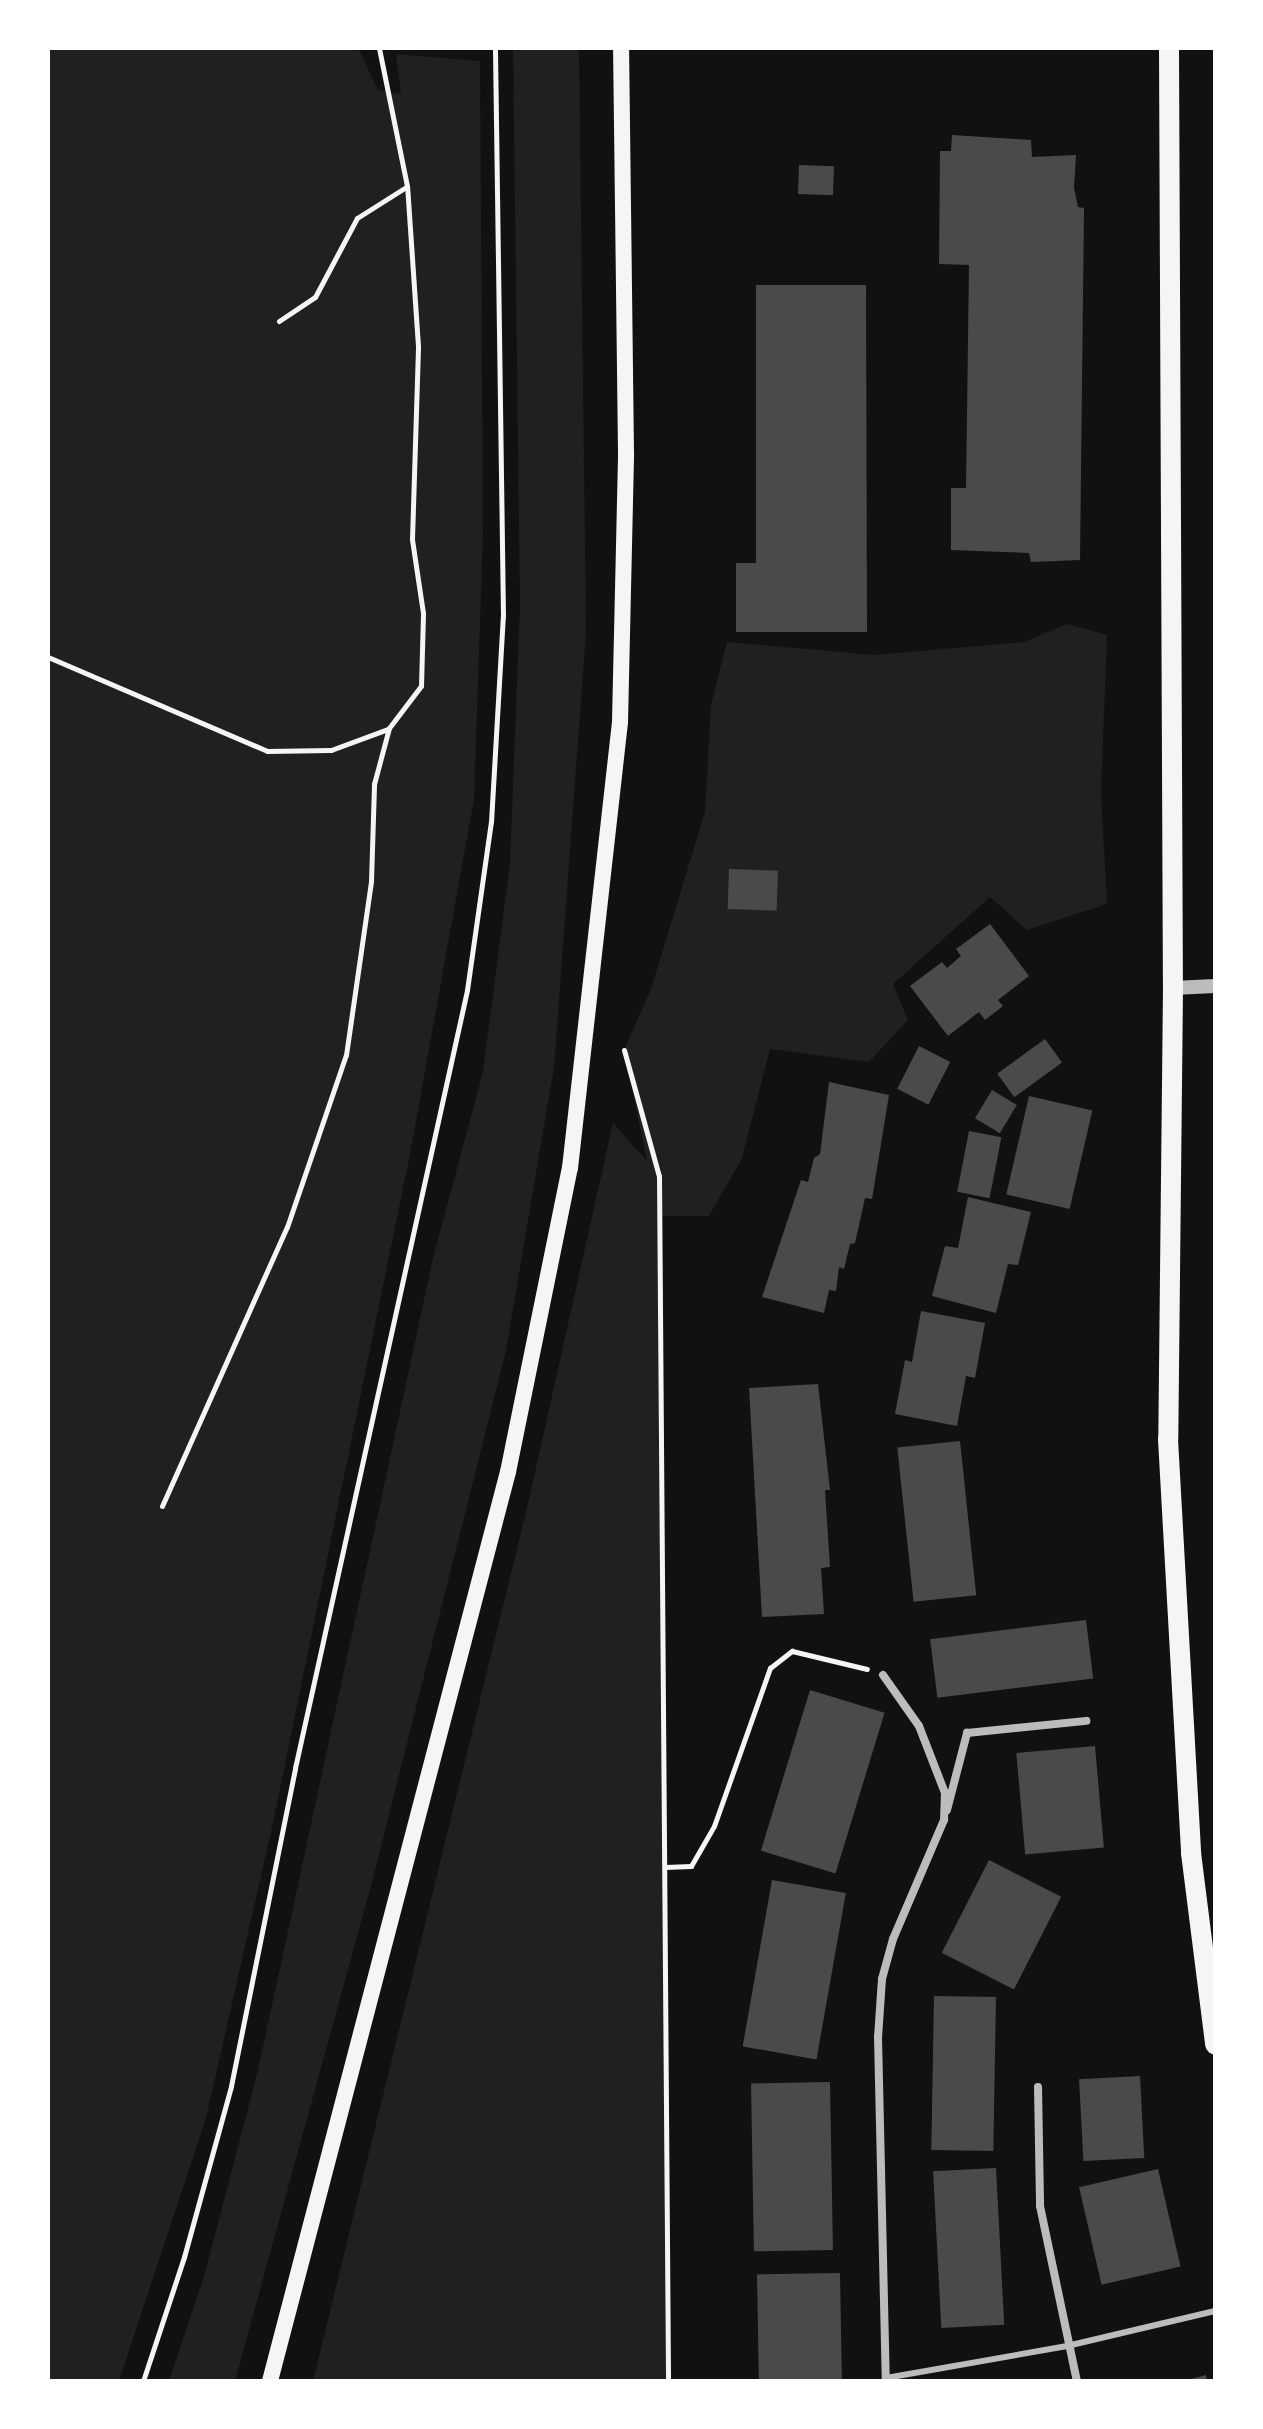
<!DOCTYPE html>
<style>
body{margin:0}
#map{position:relative;width:1263px;height:2429px;overflow:hidden;background:#111;font-family:"Varela Round",sans-serif}
div>[style]{position:absolute}
[style*='--x']{left:calc(var(--x)*1px);top:calc(var(--y)*1px);width:calc(var(--w)*1px);rotate:calc(var(--a)*1deg)}
.green>*{inset:0;background:#202020}
.building>*{inset:0;background:#4a4a4a;transform-origin:0 0}
.path>*{height:5px;margin:-2.5px;padding:0 2.5px;transform-origin:2.5px;border-radius:2.5px;background:#f5f5f5}
.service>*{height:6px;margin:-3px;padding:0 3px;transform-origin:3px;border-radius:3px;background:#bcbcbc}
.minor>*{height:8px;margin:-4px;padding:0 4px;transform-origin:4px;border-radius:4px;background:#bcbcbc}
.tertiary>*{height:14px;margin:-7px;padding:0 7px;transform-origin:7px;border-radius:7px;background:#bcbcbc}
.secondary>*{height:16px;margin:-8px;padding:0 8px;transform-origin:8px;border-radius:8px;background:#f5f5f5}
.primary>*{height:20px;margin:-10px;padding:0 10px;transform-origin:10px;border-radius:10px;background:#f5f5f5}
span{translate:-50% -50%;white-space:nowrap;text-align:center;line-height:1.15;-webkit-text-stroke:7px #fff;paint-order:stroke}
.frame{position:absolute;inset:0;border:50px solid #fff;pointer-events:none}
</style>
<div id="map">
<div class="green">
<i style="clip-path:polygon(48px 48px,358px 48px,378px 90px,401px 94px,396px 54px,480px 61px,483px 534px,474px 799px,411px 1149px,273px 1823px,206px 2118px,119px 2381px,48px 2381px)"></i>
<i style="clip-path:polygon(513px 48px,579px 48px,586px 632px,554px 1068px,505px 1355px,372px 1882px,235px 2381px,169px 2381px,205px 2273px,258px 2070px,434px 1254px,483px 1072px,510px 863px,520px 606px)"></i>
<i style="clip-path:polygon(1067px 624px,1107px 635px,1101px 793px,1107px 904px,1027px 930px,990px 897px,893px 984px,908px 1020px,869px 1062px,770px 1049px,742px 1158px,709px 1216px,660px 1216px,668px 2381px,313px 2381px,527px 1508px,613px 1123px,647px 1161px,624px 1050px,651px 989px,705px 812px,711px 705px,727px 642px,874px 655px,1024px 642px)"></i>
</div>
<div class="building">
<i style="clip-path:polygon(952px 135px,1031px 140px,1032px 157px,1076px 155px,1074px 188px,1078px 207px,1084px 208px,1080px 560px,1031px 562px,1029px 553px,951px 550px,951px 488px,966px 488px,969px 265px,939px 264px,940px 151px,951px 151px)"></i>
<i style="left:799px;top:165px;width:35px;height:29px;rotate:2deg"></i>
<i style="clip-path:polygon(756px 285px,866px 285px,867px 632px,736px 632px,736px 563px,756px 563px)"></i>
<i style="left:729px;top:869px;width:49px;height:40px;rotate:2deg"></i>
<i style="clip-path:polygon(990px 924px,1029px 976px,998px 1000px,1003px 1006px,985px 1020px,979px 1012px,948px 1036px,910px 986px,942px 962px,947px 968px,961px 956px,956px 949px)"></i>
<i style="left:1045px;top:1039px;width:29px;height:59px;rotate:54deg"></i>
<i style="left:919px;top:1046px;width:35px;height:48px;rotate:27deg"></i>
<i style="clip-path:polygon(829px 1082px,889px 1095px,872px 1199px,865px 1198px,855px 1243px,850px 1244px,844px 1269px,839px 1267px,836px 1291px,829px 1290px,824px 1313px,762px 1297px,801px 1180px,808px 1182px,814px 1158px,820px 1154px)"></i>
<i style="left:992px;top:1090px;width:29px;height:33px;rotate:31deg"></i>
<i style="left:1029px;top:1096px;width:65px;height:101px;rotate:13deg"></i>
<i style="left:969px;top:1131px;width:33px;height:62px;rotate:11deg"></i>
<i style="clip-path:polygon(968px 1197px,1031px 1212px,1018px 1265px,1008px 1264px,996px 1313px,932px 1296px,945px 1246px,958px 1248px)"></i>
<i style="clip-path:polygon(921px 1311px,985px 1323px,975px 1378px,966px 1376px,957px 1426px,895px 1414px,905px 1360px,912px 1362px)"></i>
<i style="clip-path:polygon(818px 1384px,830px 1490px,825px 1490px,830px 1567px,821px 1568px,824px 1614px,762px 1617px,749px 1388px)"></i>
<i style="left:960px;top:1441px;width:155px;height:63px;rotate:84deg"></i>
<i style="left:1086px;top:1620px;width:59px;height:157px;rotate:83deg"></i>
<i style="left:810px;top:1690px;width:78px;height:168px;rotate:17deg"></i>
<i style="left:1095px;top:1746px;width:102px;height:79px;rotate:85deg"></i>
<i style="left:989px;top:1860px;width:81px;height:104px;rotate:27deg"></i>
<i style="left:772px;top:1880px;width:75px;height:169px;rotate:10deg"></i>
<i style="left:934px;top:1996px;width:62px;height:154px;rotate:1deg"></i>
<i style="left:1140px;top:2076px;width:82px;height:61px;rotate:87deg"></i>
<i style="left:830px;top:2082px;width:168px;height:79px;rotate:89deg"></i>
<i style="left:996px;top:2168px;width:157px;height:63px;rotate:87deg"></i>
<i style="left:1158px;top:2169px;width:100px;height:81px;rotate:77deg"></i>
<i style="left:840px;top:2273px;width:108px;height:83px;rotate:89deg"></i>
<i style="clip-path:polygon(1206px 2375px,1207px 2381px,1188px 2381px,1187px 2380px)"></i>
</div>
<div class="path">
<i style="--x:279;--y:321;--w:43;--a:-33.7"></i>
<i style="--x:315;--y:297;--w:89;--a:-62"></i>
<i style="--x:357;--y:218;--w:58;--a:-32.3"></i>
<i style="--x:48;--y:657;--w:238;--a:23.2"></i>
<i style="--x:267;--y:751;--w:64;--a:-0.9"></i>
<i style="--x:331;--y:750;--w:61;--a:-20.2"></i>
<i style="--x:624;--y:1050;--w:131;--a:74.5"></i>
<i style="--x:659;--y:1176;--w:1205;--a:89.57"></i>
<i style="--x:162;--y:1506;--w:306;--a:-65.9"></i>
<i style="--x:287;--y:1227;--w:182;--a:-71.1"></i>
<i style="--x:346;--y:1055;--w:176;--a:-81.8"></i>
<i style="--x:371;--y:881;--w:97;--a:-88.2"></i>
<i style="--x:374;--y:784;--w:58;--a:-75"></i>
<i style="--x:389;--y:728;--w:53;--a:-52.7"></i>
<i style="--x:421;--y:686;--w:73;--a:-88.4"></i>
<i style="--x:423;--y:613;--w:75;--a:-98.5"></i>
<i style="--x:412;--y:539;--w:193;--a:-88.2"></i>
<i style="--x:418;--y:346;--w:160;--a:-93.9"></i>
<i style="--x:407;--y:186;--w:141;--a:-101.5"></i>
<i style="--x:665;--y:1867;--w:26;--a:-2"></i>
<i style="--x:691;--y:1866;--w:46;--a:-60.1"></i>
<i style="--x:714;--y:1826;--w:168;--a:-70.5"></i>
<i style="--x:770;--y:1668;--w:28;--a:-38"></i>
<i style="--x:792;--y:1651;--w:77;--a:13.5"></i>
<i style="--x:143;--y:2381;--w:131;--a:-71.7"></i>
<i style="--x:184;--y:2257;--w:177;--a:-74.6"></i>
<i style="--x:231;--y:2086;--w:324;--a:-78.6"></i>
<i style="--x:295;--y:1768;--w:797;--a:-77.53"></i>
<i style="--x:467;--y:990;--w:170;--a:-81.9"></i>
<i style="--x:491;--y:822;--w:206;--a:-86.7"></i>
<i style="--x:503;--y:616;--w:568;--a:-90.81"></i>
</div>
<div class="service">
<i style="--x:886;--y:2378;--w:184;--a:-10"></i>
<i style="--x:1067;--y:2346;--w:152;--a:-13.3"></i>
</div>
<div class="minor">
<i style="--x:883;--y:1675;--w:62;--a:54.8"></i>
<i style="--x:919;--y:1726;--w:72;--a:68.8"></i>
<i style="--x:945;--y:1793;--w:27;--a:92"></i>
<i style="--x:944;--y:1820;--w:129;--a:113.2"></i>
<i style="--x:893;--y:1939;--w:41;--a:105.4"></i>
<i style="--x:882;--y:1979;--w:58;--a:93.9"></i>
<i style="--x:878;--y:2037;--w:344;--a:88.7"></i>
<i style="--x:947;--y:1810;--w:80;--a:-75.4"></i>
<i style="--x:967;--y:1733;--w:120;--a:-5.8"></i>
<i style="--x:1038;--y:2087;--w:119;--a:89"></i>
<i style="--x:1040;--y:2206;--w:179;--a:78.1"></i>
</div>
<div class="tertiary">
<i style="--x:1173;--y:988;--w:42;--a:-2.7"></i>
</div>
<div class="secondary">
<i style="--x:270;--y:2381;--w:940;--a:-75.33"></i>
<i style="--x:508;--y:1472;--w:310;--a:-78.5"></i>
<i style="--x:570;--y:1168;--w:449;--a:-83.6"></i>
<i style="--x:620;--y:722;--w:270;--a:-88.7"></i>
<i style="--x:626;--y:452;--w:404;--a:-90.7"></i>
</div>
<div class="primary">
<i style="--x:1169;--y:48;--w:940;--a:89.76"></i>
<i style="--x:1173;--y:988;--w:451;--a:90.6"></i>
<i style="--x:1168;--y:1439;--w:415;--a:86.8"></i>
<i style="--x:1191;--y:1853;--w:193;--a:82.8"></i>
</div>
<div class="frame"></div>
</div>
